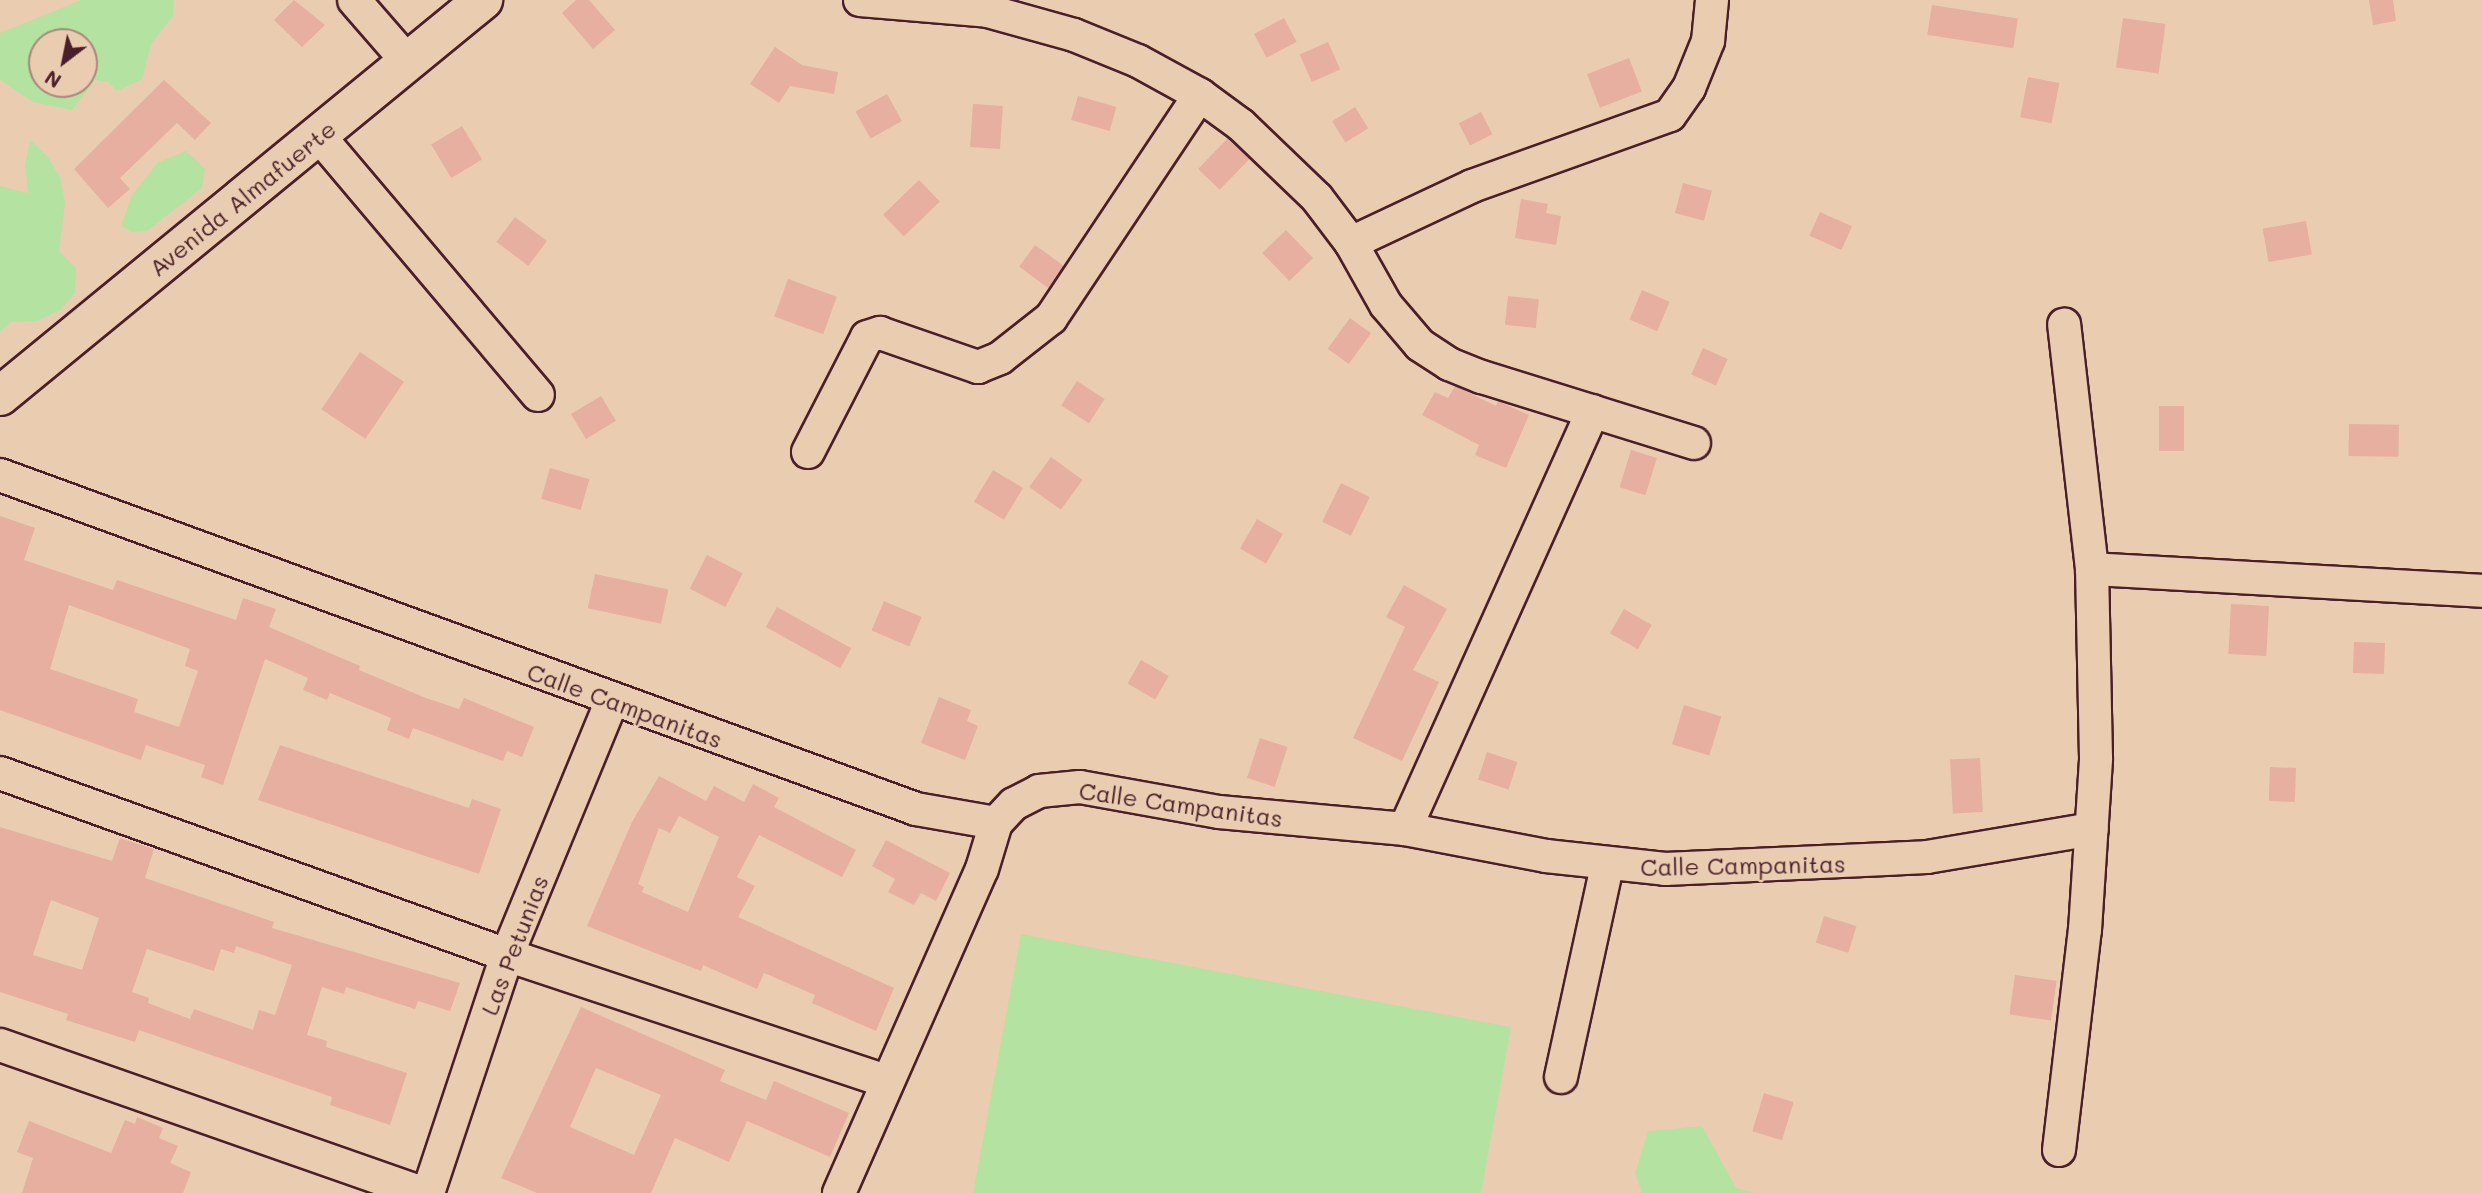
<!DOCTYPE html>
<style>
body{margin:0}
#map{position:relative;width:2482px;height:1193px;overflow:hidden;background:#eacdb1;font-family:Mali,sans-serif}
div>[style]{position:absolute}
[style*='--x']{left:calc(var(--x)*1px);top:calc(var(--y)*1px);width:calc(var(--w)*1px);rotate:calc(var(--a)*1deg)}
.green>*{inset:0;background:#b4e2a1}
.building>*{inset:0;background:#e6afa0;transform-origin:0 0}
.roads{filter:drop-shadow(2px 0 #4a1f2b) drop-shadow(-2px 0 #4a1f2b) drop-shadow(0 2px #4a1f2b) drop-shadow(0 -2px #4a1f2b)}
.minor>*{height:32px;margin:-16px;padding:0 16px;transform-origin:16px;border-radius:16px;background:#eacdb1}
.tertiary>*{height:38px;margin:-19px;padding:0 19px;transform-origin:19px;border-radius:19px;background:#eacdb1}
span{translate:-50% -50%;white-space:nowrap;text-align:center;line-height:1.15;-webkit-text-stroke:5px #eacdb1;paint-order:stroke}
.street-label{font-size:24px;color:#4a1f2b}
.north{position:absolute;left:28px;top:28px;width:70px;height:70px;box-sizing:border-box;background:#eacdb1;border:2px solid #aa877b;border-radius:50%;rotate:212deg;font-size:19px;font-weight:700;line-height:28px;text-align:center;color:#4a1f2b}
.north::after{content:'';display:block;margin:auto;width:24px;height:32px;background:#4a1f2b;clip-path:polygon(50% 0,100% 100%,50% 72%,0 100%)}
</style>
<div id="map">
<div class="green">
<i style="clip-path:polygon(evenodd,81px 0,174px 0,173px 16px,151px 44px,142px 79px,117px 91px,108px 82px,95px 80px,72px 110px,33px 102px,0 80px,0 33px,81px 0,42px 42px,84px 42px,84px 84px,42px 84px,42px 42px)"></i>
<i style="clip-path:polygon(30px 140px,48px 157px,60px 177px,65px 202px,59px 251px,76px 268px,75px 293px,60px 310px,37px 321px,11px 322px,0 332px,0 186px,28px 193px,25px 165px)"></i>
<i style="clip-path:polygon(186px 151px,205px 169px,202px 188px,147px 231px,132px 232px,121px 226px,132px 195px,158px 162px)"></i>
<i style="clip-path:polygon(1021px 934px,1511px 1027px,1481px 1193px,973px 1193px)"></i>
<i style="clip-path:polygon(1702px 1126px,1736px 1188px,1756px 1193px,1642px 1193px,1635px 1173px,1648px 1131px)"></i>
</div>
<div class="building">
<i style="clip-path:polygon(294px 0,325px 25px,302px 47px,274px 20px)"></i>
<i style="clip-path:polygon(576px 0,589px 0,615px 30px,593px 49px,562px 13px)"></i>
<i style="clip-path:polygon(2369px 0,2393px 0,2396px 21px,2373px 25px)"></i>
<i style="left:1932px;top:5px;width:87px;height:30px;rotate:9deg"></i>
<i style="left:1284px;top:18px;width:27px;height:34px;rotate:62deg"></i>
<i style="left:2123px;top:18px;width:43px;height:50px;rotate:8deg"></i>
<i style="left:1328px;top:42px;width:30px;height:31px;rotate:66deg"></i>
<i style="clip-path:polygon(775px 47px,802px 65px,838px 72px,834px 94px,790px 86px,779px 103px,750px 84px)"></i>
<i style="left:1629px;top:58px;width:36px;height:45px;rotate:69deg"></i>
<i style="left:2028px;top:77px;width:32px;height:41px;rotate:11deg"></i>
<i style="clip-path:polygon(164px 80px,211px 123px,195px 140px,177px 123px,120px 178px,130px 189px,108px 208px,74px 169px)"></i>
<i style="left:887px;top:94px;width:31px;height:36px;rotate:61deg"></i>
<i style="left:1078px;top:96px;width:40px;height:25px;rotate:16deg"></i>
<i style="left:973px;top:104px;width:30px;height:43px;rotate:4deg"></i>
<i style="left:1355px;top:107px;width:25px;height:27px;rotate:58deg"></i>
<i style="left:1481px;top:112px;width:25px;height:25px;rotate:63deg"></i>
<i style="left:462px;top:126px;width:39px;height:36px;rotate:59deg"></i>
<i style="left:1228px;top:138px;width:30px;height:43px;rotate:44deg"></i>
<i style="left:919px;top:180px;width:30px;height:50px;rotate:46deg"></i>
<i style="left:1683px;top:183px;width:30px;height:31px;rotate:15deg"></i>
<i style="clip-path:polygon(1521px 199px,1548px 204px,1546px 213px,1561px 216px,1556px 245px,1515px 238px)"></i>
<i style="left:1820px;top:212px;width:35px;height:26px;rotate:24deg"></i>
<i style="left:515px;top:217px;width:40px;height:31px;rotate:37deg"></i>
<i style="left:2306px;top:221px;width:34px;height:44px;rotate:80deg"></i>
<i style="left:1286px;top:230px;width:39px;height:33px;rotate:46deg"></i>
<i style="left:1035px;top:245px;width:36px;height:27px;rotate:36deg"></i>
<i style="left:788px;top:279px;width:52px;height:40px;rotate:20deg"></i>
<i style="left:1642px;top:290px;width:30px;height:32px;rotate:23deg"></i>
<i style="left:1508px;top:296px;width:31px;height:29px;rotate:6deg"></i>
<i style="left:1350px;top:318px;width:26px;height:38px;rotate:36deg"></i>
<i style="left:1703px;top:348px;width:27px;height:29px;rotate:24deg"></i>
<i style="left:360px;top:352px;width:53px;height:69px;rotate:34deg"></i>
<i style="left:1077px;top:381px;width:33px;height:29px;rotate:33deg"></i>
<i style="clip-path:polygon(1455px 386px,1496px 406px,1498px 401px,1529px 415px,1506px 468px,1475px 455px,1479px 445px,1422px 415px,1435px 392px,1448px 398px)"></i>
<i style="left:601px;top:396px;width:29px;height:35px;rotate:59deg"></i>
<i style="left:2159px;top:406px;width:25px;height:45px"></i>
<i style="left:2349px;top:424px;width:50px;height:32px;rotate:1deg"></i>
<i style="left:1631px;top:450px;width:27px;height:39px;rotate:17deg"></i>
<i style="left:1051px;top:457px;width:39px;height:37px;rotate:36deg"></i>
<i style="left:550px;top:468px;width:41px;height:32px;rotate:16deg"></i>
<i style="left:993px;top:470px;width:35px;height:37px;rotate:31deg"></i>
<i style="left:1341px;top:483px;width:32px;height:43px;rotate:26deg"></i>
<i style="clip-path:polygon(evenodd,0 516px,35px 528px,24px 560px,113px 590px,117px 580px,236px 620px,243px 598px,276px 609px,269px 627px,360px 666px,359px 670px,426px 698px,459px 709px,464px 698px,534px 727px,522px 757px,507px 751px,503px 761px,413px 728px,409px 739px,387px 730px,391px 718px,330px 693px,327px 700px,303px 690px,308px 678px,265px 659px,223px 785px,201px 777px,205px 765px,146px 745px,141px 760px,0 710px,0 516px,69px 605px,190px 649px,185px 666px,198px 671px,179px 727px,134px 712px,138px 699px,50px 669px,69px 605px)"></i>
<i style="left:1257px;top:519px;width:30px;height:34px;rotate:30deg"></i>
<i style="left:707px;top:555px;width:40px;height:38px;rotate:27deg"></i>
<i style="left:595px;top:574px;width:75px;height:35px;rotate:12deg"></i>
<i style="clip-path:polygon(1404px 585px,1447px 609px,1413px 670px,1439px 682px,1402px 761px,1353px 738px,1405px 627px,1386px 617px)"></i>
<i style="left:884px;top:601px;width:41px;height:32px;rotate:23deg"></i>
<i style="left:2231px;top:604px;width:38px;height:50px;rotate:3deg"></i>
<i style="left:777px;top:607px;width:85px;height:23px;rotate:29deg"></i>
<i style="left:1624px;top:609px;width:32px;height:28px;rotate:30deg"></i>
<i style="left:2354px;top:642px;width:31px;height:31px;rotate:2deg"></i>
<i style="left:1141px;top:660px;width:32px;height:27px;rotate:30deg"></i>
<i style="clip-path:polygon(939px 697px,971px 710px,967px 721px,978px 726px,965px 760px,921px 743px)"></i>
<i style="left:1684px;top:705px;width:39px;height:41px;rotate:17deg"></i>
<i style="left:1260px;top:738px;width:29px;height:42px;rotate:18deg"></i>
<i style="clip-path:polygon(280px 745px,469px 808px,472px 799px,501px 809px,479px 874px,258px 800px)"></i>
<i style="left:1487px;top:752px;width:32px;height:29px;rotate:18deg"></i>
<i style="left:1980px;top:758px;width:54px;height:30px;rotate:87deg"></i>
<i style="left:2270px;top:767px;width:26px;height:34px;rotate:2deg"></i>
<i style="clip-path:polygon(evenodd,659px 776px,706px 801px,714px 786px,744px 802px,753px 784px,779px 798px,774px 807px,856px 850px,842px 877px,759px 835px,737px 877px,755px 886px,738px 917px,894px 988px,876px 1031px,812px 1003px,815px 995px,764px 973px,757px 989px,703px 965px,701px 971px,587px 926px,632px 822px,659px 776px,679px 816px,719px 837px,688px 912px,642px 892px,644px 887px,638px 884px,659px 828px,670px 833px,679px 816px)"></i>
<i style="clip-path:polygon(evenodd,0 827px,112px 861px,120px 838px,154px 849px,145px 878px,274px 922px,272px 928px,460px 983px,450px 1011px,418px 1001px,415px 1009px,346px 987px,344px 994px,322px 987px,307px 1035px,327px 1041px,326px 1047px,407px 1073px,390px 1125px,330px 1105px,332px 1097px,139px 1030px,135px 1042px,66px 1020px,68px 1014px,0 992px,0 827px,51px 900px,99px 918px,82px 970px,33px 955px,51px 900px,0 827px,236px 946px,292px 965px,275px 1015px,259px 1010px,253px 1030px,194px 1009px,190px 1019px,148px 1003px,149px 998px,132px 992px,147px 949px,214px 971px,221px 949px,234px 953px,236px 946px)"></i>
<i style="clip-path:polygon(886px 840px,950px 873px,936px 901px,921px 893px,914px 905px,888px 892px,895px 879px,872px 866px)"></i>
<i style="left:1824px;top:916px;width:34px;height:28px;rotate:17deg"></i>
<i style="left:2015px;top:975px;width:42px;height:40px;rotate:8deg"></i>
<i style="clip-path:polygon(evenodd,581px 1007px,725px 1070px,720px 1081px,766px 1100px,774px 1081px,849px 1113px,830px 1157px,747px 1121px,729px 1162px,675px 1138px,651px 1193px,537px 1193px,501px 1178px,581px 1007px,596px 1068px,661px 1095px,634px 1155px,570px 1127px,596px 1068px)"></i>
<i style="left:1764px;top:1093px;width:31px;height:40px;rotate:17deg"></i>
<i style="clip-path:polygon(137px 1117px,163px 1128px,159px 1138px,178px 1146px,170px 1163px,191px 1172px,183px 1193px,22px 1193px,33px 1158px,17px 1152px,29px 1121px,111px 1153px,125px 1120px,135px 1124px)"></i>
</div>
<div class="roads">
<div class="minor">
<i style="--x:354;--y:0;--w:81;--a:49"></i>
<i style="--x:860;--y:0;--w:128;--a:4.9"></i>
<i style="--x:988;--y:11;--w:89;--a:15.6"></i>
<i style="--x:1074;--y:35;--w:69;--a:22.1"></i>
<i style="--x:1138;--y:61;--w:71;--a:28.7"></i>
<i style="--x:1200;--y:95;--w:51;--a:36.2"></i>
<i style="--x:1241;--y:125;--w:105;--a:43.8"></i>
<i style="--x:1317;--y:198;--w:56;--a:52.9"></i>
<i style="--x:1351;--y:243;--w:71;--a:60.6"></i>
<i style="--x:1386;--y:305;--w:52;--a:49.6"></i>
<i style="--x:1420;--y:345;--w:35;--a:33"></i>
<i style="--x:1449;--y:364;--w:35;--a:22"></i>
<i style="--x:1482;--y:377;--w:222;--a:17.3"></i>
<i style="--x:319;--y:136;--w:339;--a:49.8"></i>
<i style="--x:1351;--y:243;--w:134;--a:-25.2"></i>
<i style="--x:1472;--y:186;--w:210;--a:-19.7"></i>
<i style="--x:1670;--y:115;--w:33;--a:-55"></i>
<i style="--x:1689;--y:88;--w:51;--a:-68"></i>
<i style="--x:1708;--y:41;--w:41;--a:-84.4"></i>
<i style="--x:808;--y:452;--w:129;--a:-62.8"></i>
<i style="--x:867;--y:337;--w:14;--a:-17"></i>
<i style="--x:880;--y:333;--w:104;--a:19.1"></i>
<i style="--x:978;--y:367;--w:24;--a:-22"></i>
<i style="--x:1000;--y:358;--w:65;--a:-38.1"></i>
<i style="--x:1051;--y:318;--w:268;--a:-56.3"></i>
<i style="--x:0;--y:475;--w:975;--a:20.03"></i>
<i style="--x:916;--y:809;--w:81;--a:9.9"></i>
<i style="--x:2092;--y:569;--w:391;--a:3.2"></i>
<i style="--x:0;--y:773;--w:539;--a:19.75"></i>
<i style="--x:507;--y:955;--w:399;--a:18.4"></i>
<i style="--x:1405;--y:829;--w:458;--a:-65.8"></i>
<i style="--x:0;--y:1045;--w:447;--a:19.3"></i>
<i style="--x:1561;--y:1077;--w:216;--a:-77.7"></i>
<i style="--x:2059;--y:1150;--w:222;--a:-83.3"></i>
<i style="--x:2085;--y:930;--w:172;--a:-86.3"></i>
<i style="--x:2096;--y:758;--w:189;--a:-91.2"></i>
<i style="--x:2092;--y:569;--w:246;--a:-96.5"></i>
<i style="--x:428;--y:1193;--w:251;--a:-71.6"></i>
<i style="--x:507;--y:955;--w:276;--a:-67.6"></i>
<i style="--x:839;--y:1193;--w:354;--a:-66.2"></i>
<i style="--x:982;--y:869;--w:48;--a:-73.1"></i>
<i style="--x:996;--y:823;--w:26;--a:-47"></i>
<i style="--x:1014;--y:804;--w:28;--a:-27"></i>
<i style="--x:1039;--y:791;--w:41;--a:-5.6"></i>
<i style="--x:1080;--y:787;--w:141;--a:10.2"></i>
<i style="--x:1219;--y:812;--w:187;--a:5.2"></i>
<i style="--x:1405;--y:829;--w:144;--a:10.8"></i>
<i style="--x:1546;--y:856;--w:120;--a:6.2"></i>
<i style="--x:1665;--y:869;--w:262;--a:-2.6"></i>
<i style="--x:1927;--y:857;--w:167;--a:-9.6"></i>
</div>
<div class="tertiary">
<i style="--x:0;--y:396;--w:625;--a:-39.35"></i>
</div>
</div>
<div class="street-label">
<span style="left:242px;top:198px;rotate:-39deg">Avenida Almafuerte</span>
<span style="left:625px;top:705px;rotate:20deg">Calle Campanitas</span>
<span style="left:1181px;top:804px;rotate:8deg">Calle Campanitas</span>
<span style="left:1743px;top:865px;rotate:-1deg">Calle Campanitas</span>
<span style="left:514px;top:945px;rotate:-69deg">Las Petunias</span>
</div>
<div class="north">N</div>
</div>
